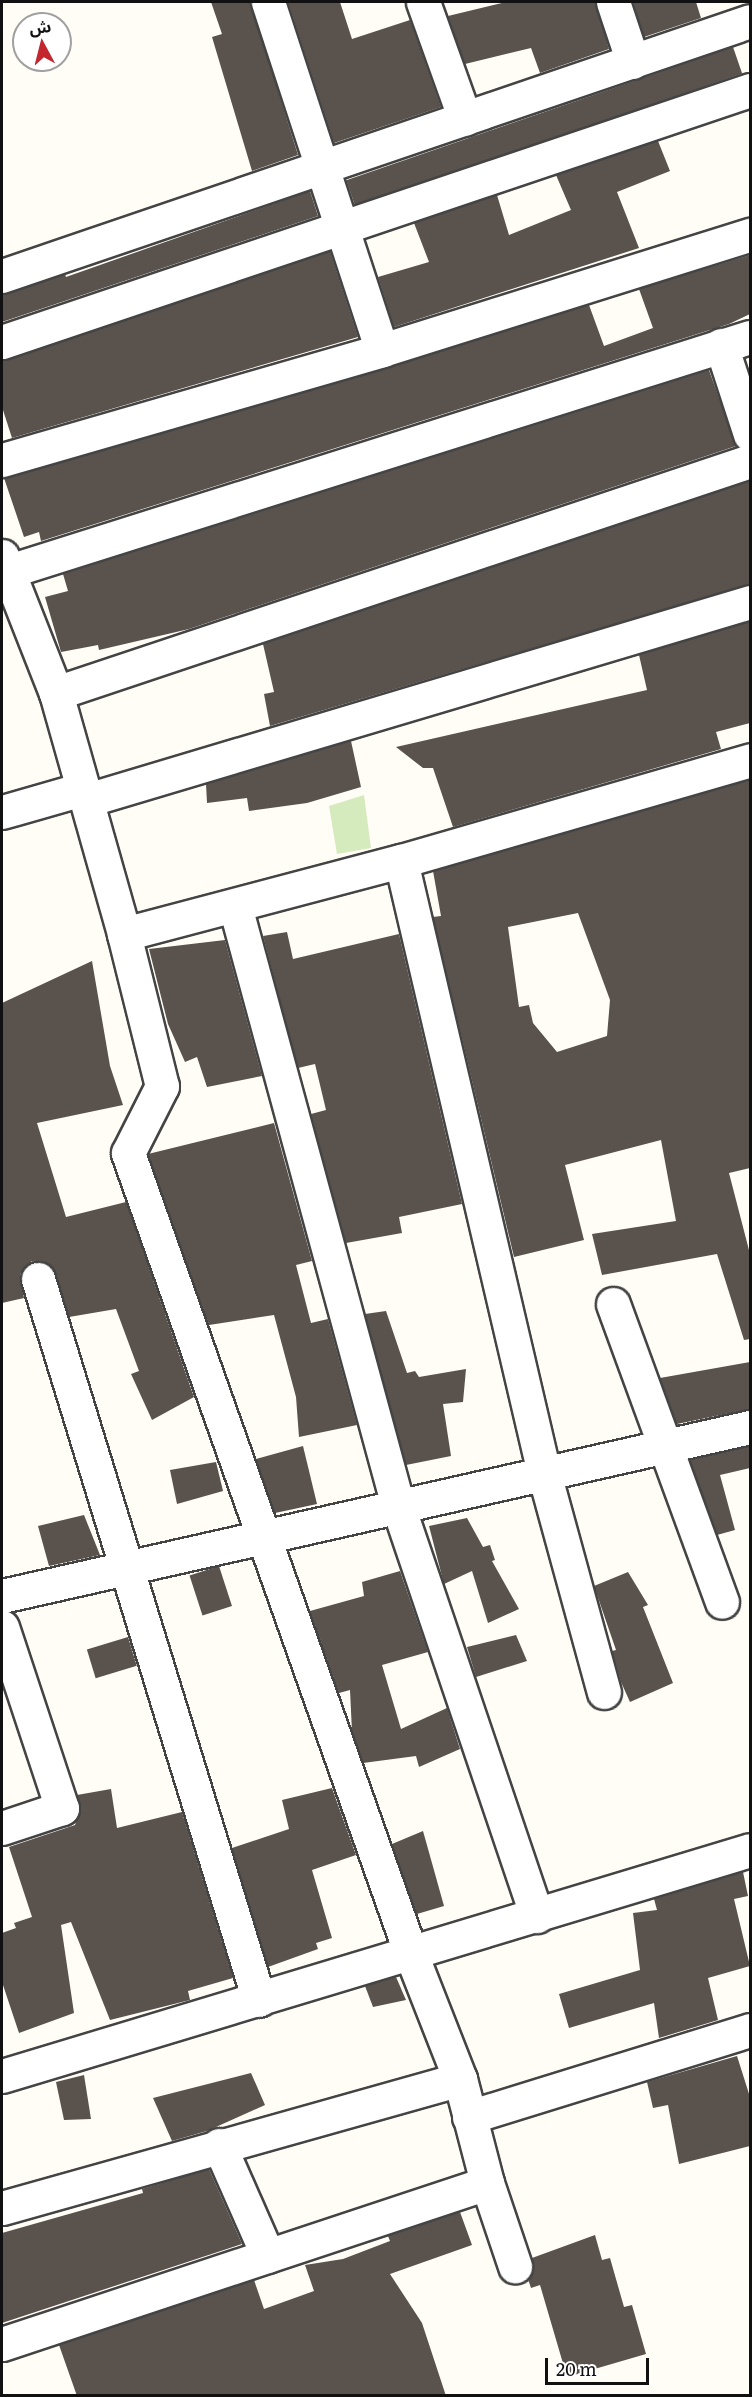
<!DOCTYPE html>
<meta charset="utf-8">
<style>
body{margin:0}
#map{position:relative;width:752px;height:2397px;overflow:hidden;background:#fffdf5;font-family:Literata,"Noto Sans Arabic",serif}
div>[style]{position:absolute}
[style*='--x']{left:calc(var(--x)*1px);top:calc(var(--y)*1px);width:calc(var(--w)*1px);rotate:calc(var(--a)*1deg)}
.green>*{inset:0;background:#d5ebbd}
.building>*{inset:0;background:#5a524d;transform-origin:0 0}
.roads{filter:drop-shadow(2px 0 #444) drop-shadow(-2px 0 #444) drop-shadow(0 2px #444) drop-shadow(0 -2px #444)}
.street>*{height:33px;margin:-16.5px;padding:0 16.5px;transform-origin:16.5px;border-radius:16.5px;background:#fff}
span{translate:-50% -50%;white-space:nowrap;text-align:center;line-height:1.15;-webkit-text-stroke:6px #fff;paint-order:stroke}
.frame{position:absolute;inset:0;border:3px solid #111;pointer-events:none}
.north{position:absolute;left:12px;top:12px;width:60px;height:60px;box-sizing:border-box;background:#fff;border:2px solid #a0a0a0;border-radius:50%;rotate:353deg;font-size:16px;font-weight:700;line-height:24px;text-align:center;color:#111}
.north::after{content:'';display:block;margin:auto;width:21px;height:27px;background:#c4262e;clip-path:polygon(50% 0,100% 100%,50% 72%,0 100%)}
.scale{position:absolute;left:545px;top:2358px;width:104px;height:27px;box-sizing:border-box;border:3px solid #111;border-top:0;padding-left:8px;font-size:18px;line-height:21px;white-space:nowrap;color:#111;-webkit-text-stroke:4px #fff;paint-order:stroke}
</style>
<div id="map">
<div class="green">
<i style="clip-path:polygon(364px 795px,371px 848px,337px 854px,329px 806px)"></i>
</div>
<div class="building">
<i style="clip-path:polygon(211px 2px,250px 2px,298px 155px,252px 171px,212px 37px,222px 34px)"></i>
<i style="clip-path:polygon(288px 2px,340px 2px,352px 39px,410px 20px,441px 107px,334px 143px)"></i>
<i style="clip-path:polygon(506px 2px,595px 2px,609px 49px,540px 73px,531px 48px,465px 64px,448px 16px)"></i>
<i style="clip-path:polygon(633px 2px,696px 2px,701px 18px,644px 37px)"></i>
<i style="left:733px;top:47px;width:28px;height:409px;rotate:71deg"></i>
<i style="clip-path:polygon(658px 141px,670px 171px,617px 192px,639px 248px,394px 327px,378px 277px,429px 262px,414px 223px,497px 195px,509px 235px,571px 210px,556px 175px)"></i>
<i style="clip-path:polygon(310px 191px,318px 216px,2px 322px,2px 295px,65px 274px,66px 277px)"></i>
<i style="clip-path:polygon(330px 251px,358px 337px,12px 438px,2px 407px,2px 360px)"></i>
<i style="clip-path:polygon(750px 255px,750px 314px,729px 324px,41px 541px,39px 532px,24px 537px,4px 478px,387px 368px,589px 305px,604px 346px,653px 328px,639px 289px)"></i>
<i style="clip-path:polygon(709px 370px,736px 446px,189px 629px,99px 650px,98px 645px,61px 652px,45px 597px,68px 591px,63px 574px)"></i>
<i style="clip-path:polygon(750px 481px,750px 584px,270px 726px,264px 694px,274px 692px,263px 644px)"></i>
<i style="clip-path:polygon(750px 621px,750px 723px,716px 732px,721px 749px,453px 827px,433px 768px,423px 768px,396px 747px,647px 690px,639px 655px)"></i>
<i style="clip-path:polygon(351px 741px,361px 787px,307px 803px,249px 811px,247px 798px,207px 803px,206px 784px)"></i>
<i style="clip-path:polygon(evenodd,750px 779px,750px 1168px,729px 1173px,750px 1254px,750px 1339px,744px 1340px,717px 1254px,602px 1275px,592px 1234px,676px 1221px,661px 1140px,565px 1165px,584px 1240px,514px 1257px,433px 917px,441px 916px,433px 871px,750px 779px,578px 913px,610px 1000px,607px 1036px,557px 1052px,533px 1023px,529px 1005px,519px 1007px,508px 927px,578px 913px)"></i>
<i style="clip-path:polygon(287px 932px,293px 959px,399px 934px,462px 1204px,399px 1217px,402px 1233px,346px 1243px,311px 1114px,326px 1110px,315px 1064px,298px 1068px,263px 936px)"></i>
<i style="clip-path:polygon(225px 940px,262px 1076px,207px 1087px,197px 1057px,185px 1062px,168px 1024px,149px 949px)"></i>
<i style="clip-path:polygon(92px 961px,110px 1066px,123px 1105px,37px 1123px,66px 1217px,126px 1202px,194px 1397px,152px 1420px,131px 1374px,139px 1371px,116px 1309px,69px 1317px,56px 1273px,42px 1261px,32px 1261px,20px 1274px,24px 1298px,2px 1303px,2px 1003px)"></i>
<i style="clip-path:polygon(274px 1123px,312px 1261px,296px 1265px,311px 1323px,328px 1319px,357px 1425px,299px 1437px,296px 1397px,274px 1315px,209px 1325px,148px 1154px)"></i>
<i style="clip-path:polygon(386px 1311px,407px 1373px,415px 1371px,419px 1377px,466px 1369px,463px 1402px,443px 1404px,451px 1456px,406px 1465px,365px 1314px)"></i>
<i style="clip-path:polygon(750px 1362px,750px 1409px,677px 1424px,660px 1378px)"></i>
<i style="clip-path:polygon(303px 1446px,317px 1504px,275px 1513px,256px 1459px)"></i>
<i style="clip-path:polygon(750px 1446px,750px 1468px,720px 1475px,735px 1530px,717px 1535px,690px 1460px)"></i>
<i style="clip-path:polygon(216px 1462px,223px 1491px,177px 1504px,170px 1470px)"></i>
<i style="clip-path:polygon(84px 1515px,100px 1555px,49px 1566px,38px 1526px)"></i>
<i style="clip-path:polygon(467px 1518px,483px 1547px,490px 1545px,495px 1560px,492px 1561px,519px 1609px,488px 1623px,472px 1571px,444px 1584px,429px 1526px)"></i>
<i style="left:219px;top:1566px;width:42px;height:31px;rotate:72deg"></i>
<i style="clip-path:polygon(400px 1571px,428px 1652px,382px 1665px,401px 1729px,447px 1708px,460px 1749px,419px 1767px,416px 1756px,363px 1763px,352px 1732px,350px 1690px,339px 1693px,310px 1611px,364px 1596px,362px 1582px)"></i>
<i style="clip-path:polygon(628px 1572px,648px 1605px,643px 1607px,673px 1683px,630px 1702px,621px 1682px,612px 1651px,616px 1650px,594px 1586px)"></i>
<i style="clip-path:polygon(516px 1635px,527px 1661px,476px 1677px,467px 1647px)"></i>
<i style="left:128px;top:1637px;width:30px;height:43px;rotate:73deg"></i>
<i style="clip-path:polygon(332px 1788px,356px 1855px,312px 1870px,332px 1938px,316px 1943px,318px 1949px,268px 1967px,232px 1848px,289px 1829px,282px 1800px)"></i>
<i style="clip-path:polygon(111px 1789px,117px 1828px,182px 1812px,233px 1978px,188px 1991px,190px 2000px,110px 2020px,71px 1922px,61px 1925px,74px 2013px,19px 2033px,2px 1982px,2px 1933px,16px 1928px,14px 1923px,32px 1917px,9px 1847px,75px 1825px,80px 1811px,77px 1795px)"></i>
<i style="clip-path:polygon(423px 1831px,444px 1906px,417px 1914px,392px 1844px)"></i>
<i style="clip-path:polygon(743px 1872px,748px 1896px,734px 1899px,750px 1966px,708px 1978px,718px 2020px,659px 2038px,654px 2003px,569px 2028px,559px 1994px,640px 1970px,633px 1913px,657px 1910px,654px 1899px)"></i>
<i style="clip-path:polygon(396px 1977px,406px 2000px,373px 2007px,365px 1986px)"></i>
<i style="clip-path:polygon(737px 2056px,750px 2097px,750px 2146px,679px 2164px,668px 2105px,653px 2108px,647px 2082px)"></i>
<i style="clip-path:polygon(251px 2073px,265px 2105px,207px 2131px,172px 2141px,153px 2098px)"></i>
<i style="clip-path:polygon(84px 2075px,91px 2119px,64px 2120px,56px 2082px)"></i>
<i style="clip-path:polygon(209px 2169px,242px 2244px,2px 2323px,2px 2233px,143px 2193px,142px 2189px)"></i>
<i style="clip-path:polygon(460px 2212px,472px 2245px,390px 2274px,422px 2323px,446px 2396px,77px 2396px,59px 2345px,254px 2280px,264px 2309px,314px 2291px,305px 2265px,343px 2259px,390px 2241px,388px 2236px)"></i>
<i style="clip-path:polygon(595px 2235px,602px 2260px,610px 2258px,624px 2307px,632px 2305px,646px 2354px,567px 2377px,540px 2285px,531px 2288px,528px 2279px,533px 2270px,532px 2258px)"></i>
</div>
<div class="roads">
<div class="street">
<i style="--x:268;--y:2;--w:366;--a:71.9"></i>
<i style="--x:423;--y:2;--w:124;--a:70.3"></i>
<i style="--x:613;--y:2;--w:63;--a:71.6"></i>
<i style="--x:2;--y:276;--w:790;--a:-18.82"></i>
<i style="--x:2;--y:342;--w:789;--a:-18.62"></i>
<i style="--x:721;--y:345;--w:94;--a:72"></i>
<i style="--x:2;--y:460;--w:396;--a:-16.1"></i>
<i style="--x:382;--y:350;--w:386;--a:-17.4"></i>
<i style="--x:2;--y:556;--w:147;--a:68.5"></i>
<i style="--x:56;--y:693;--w:250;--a:74.2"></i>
<i style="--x:124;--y:934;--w:157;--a:76"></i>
<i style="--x:162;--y:1086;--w:75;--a:116.9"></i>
<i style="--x:128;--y:1153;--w:850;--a:70.54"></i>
<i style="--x:411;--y:1954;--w:134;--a:68.6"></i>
<i style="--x:460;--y:2079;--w:107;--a:75.4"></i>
<i style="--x:487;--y:2183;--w:88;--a:71.4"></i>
<i style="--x:6;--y:572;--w:780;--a:-17.53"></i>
<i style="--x:56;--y:693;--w:732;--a:-18.48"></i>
<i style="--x:87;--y:800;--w:692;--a:-16.63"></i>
<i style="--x:2;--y:812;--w:84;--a:-15.9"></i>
<i style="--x:401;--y:861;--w:628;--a:76.85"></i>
<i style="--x:544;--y:1473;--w:227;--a:74.7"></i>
<i style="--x:235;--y:906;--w:622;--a:74.8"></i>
<i style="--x:398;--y:1506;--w:433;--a:71.3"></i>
<i style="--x:124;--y:934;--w:286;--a:-14.8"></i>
<i style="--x:401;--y:861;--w:363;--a:-16.1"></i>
<i style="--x:38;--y:1279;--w:754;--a:72.96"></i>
<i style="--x:613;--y:1304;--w:317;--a:69.9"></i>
<i style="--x:2;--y:1596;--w:767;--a:-12.73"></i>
<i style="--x:2;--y:1627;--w:191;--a:71.7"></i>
<i style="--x:62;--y:1808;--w:63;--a:161.6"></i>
<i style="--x:2;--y:2076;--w:781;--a:-16.81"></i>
<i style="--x:469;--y:2117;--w:294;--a:-17.2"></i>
<i style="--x:219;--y:2145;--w:121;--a:66.2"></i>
<i style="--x:2;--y:2208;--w:476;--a:-15.7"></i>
<i style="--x:2;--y:2344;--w:511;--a:-18.36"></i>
</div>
</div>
<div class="frame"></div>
<div class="north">ش</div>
<div class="scale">20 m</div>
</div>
